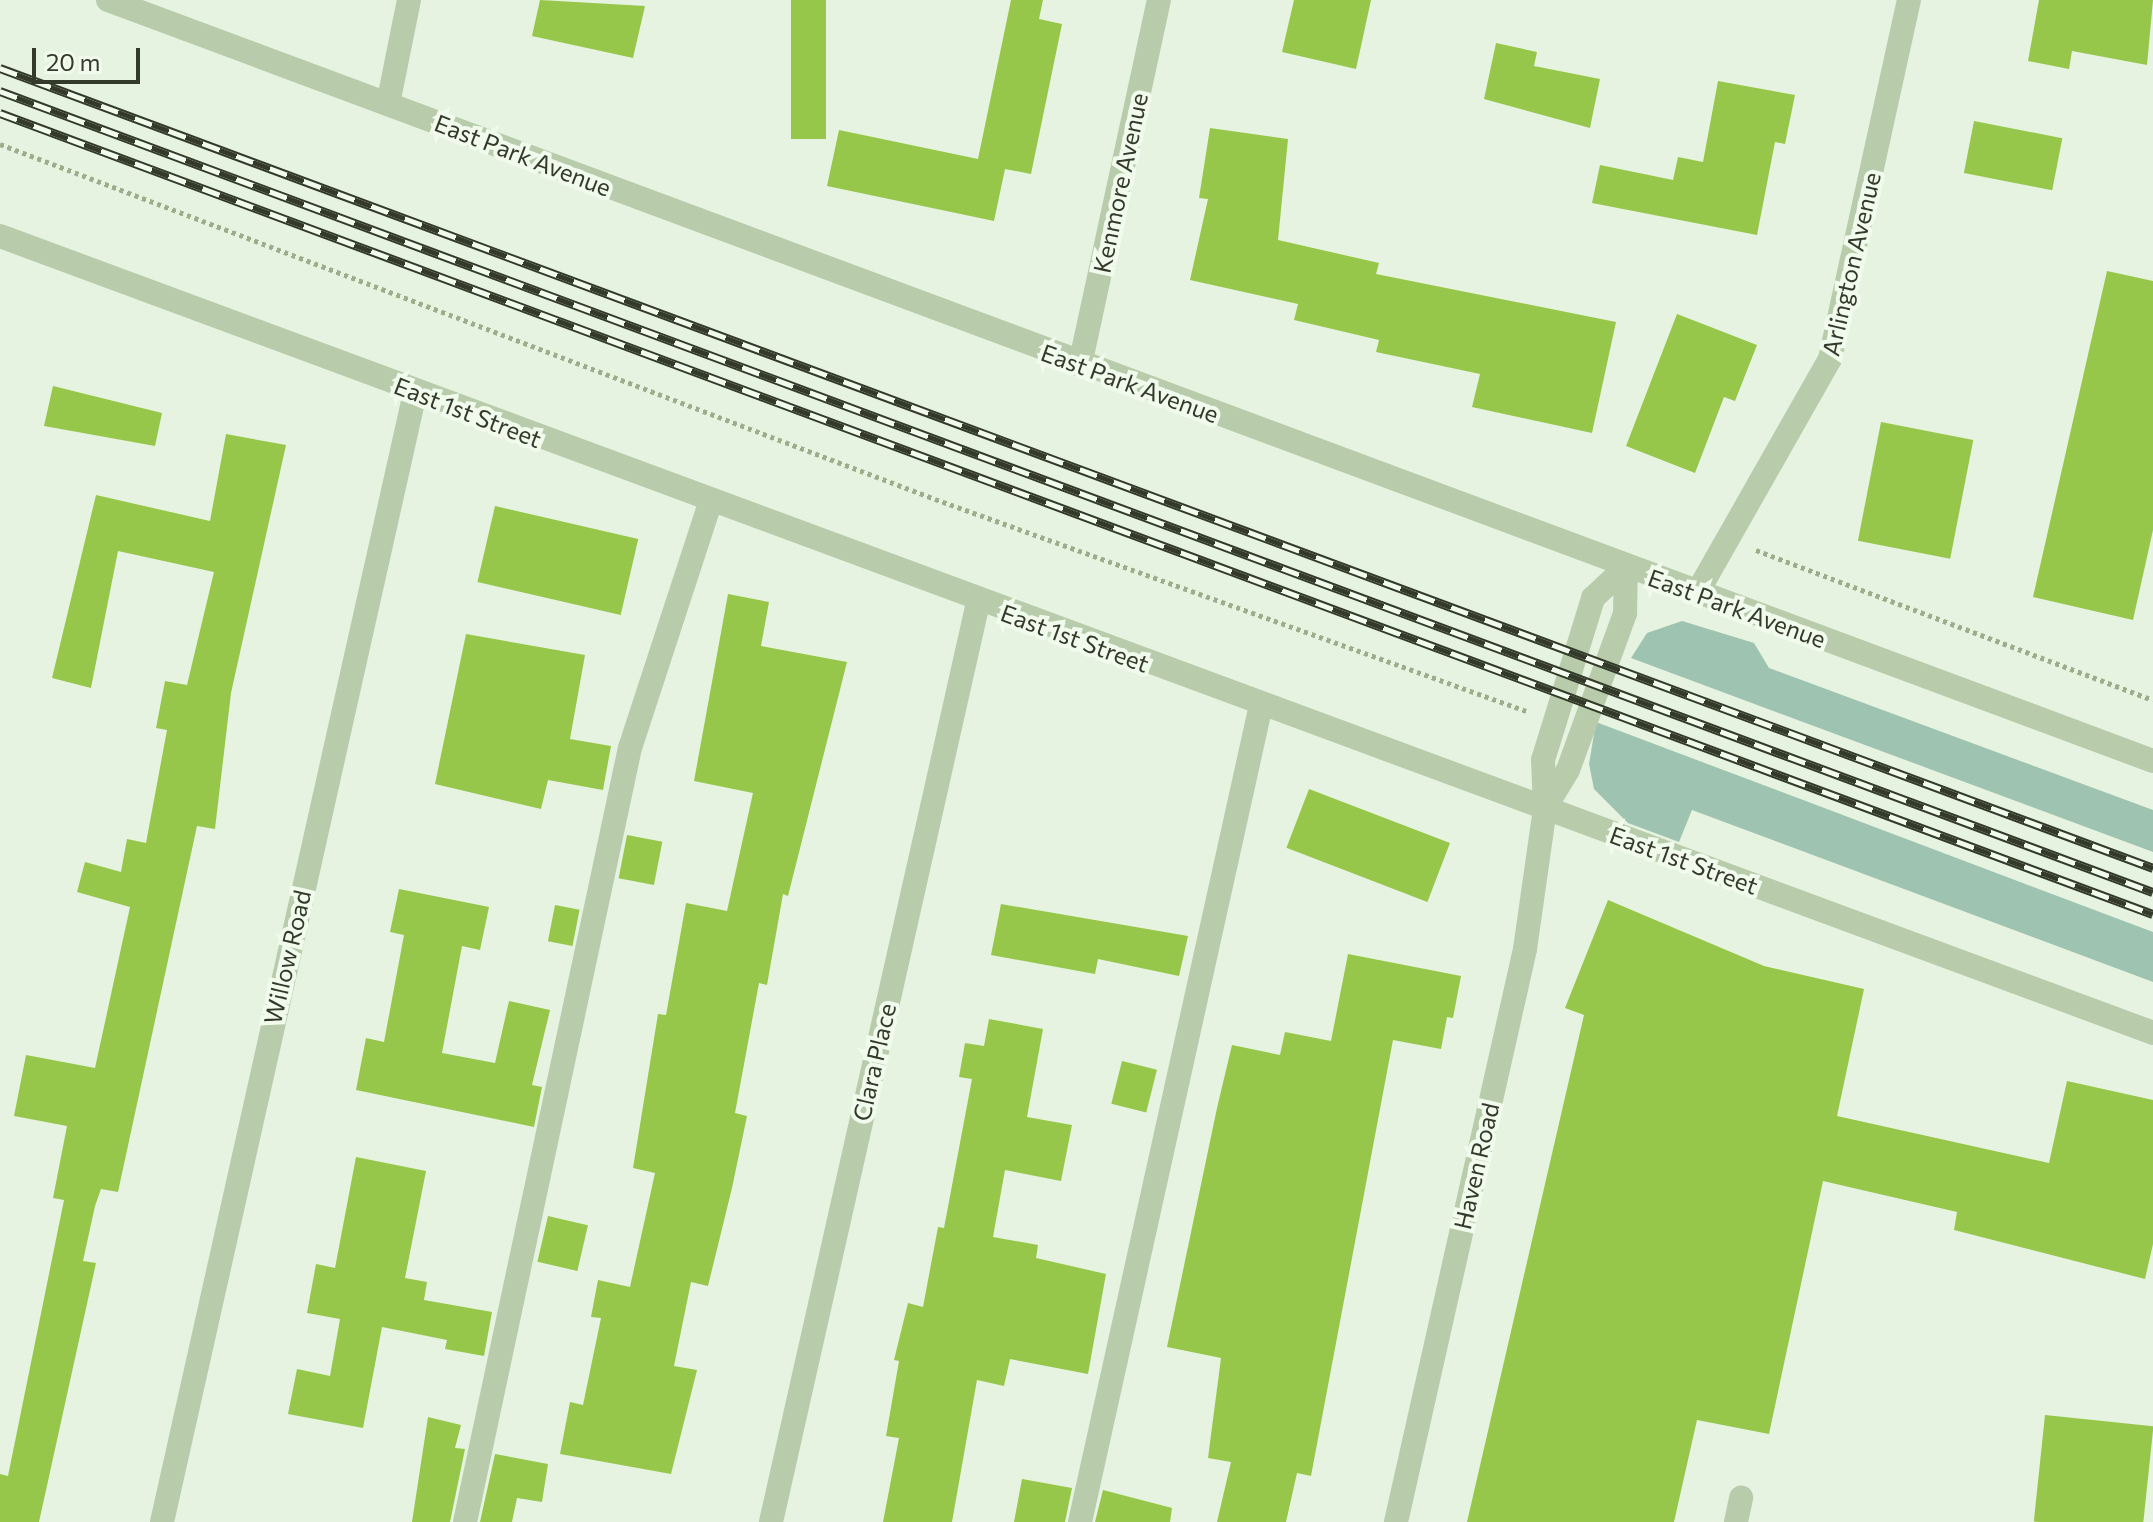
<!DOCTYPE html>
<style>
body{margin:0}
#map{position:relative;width:2153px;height:1522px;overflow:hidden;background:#e6f3e0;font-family:Commissioner,sans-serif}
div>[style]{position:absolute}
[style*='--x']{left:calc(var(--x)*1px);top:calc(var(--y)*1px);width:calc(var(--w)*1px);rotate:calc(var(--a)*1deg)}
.green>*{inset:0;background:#9fc3b1}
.building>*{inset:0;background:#96c74b;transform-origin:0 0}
.path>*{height:5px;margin-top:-2.5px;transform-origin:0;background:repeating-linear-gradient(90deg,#9bae8c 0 4px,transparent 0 8px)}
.minor>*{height:24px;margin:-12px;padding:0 12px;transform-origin:12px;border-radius:12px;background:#b8ccab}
.rail>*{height:9px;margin-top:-4.5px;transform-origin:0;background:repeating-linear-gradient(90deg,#f1fbed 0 18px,#333a2a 0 36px);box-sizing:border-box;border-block:2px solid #333a2a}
span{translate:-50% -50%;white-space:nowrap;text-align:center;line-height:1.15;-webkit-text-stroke:8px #f1fbed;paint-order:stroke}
.street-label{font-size:24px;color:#333a2a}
.scale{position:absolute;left:32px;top:48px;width:108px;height:36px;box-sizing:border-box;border:4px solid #333a2a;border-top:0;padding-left:10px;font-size:24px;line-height:28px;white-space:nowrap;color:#333a2a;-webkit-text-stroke:6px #f1fbed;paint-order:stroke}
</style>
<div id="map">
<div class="green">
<i style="clip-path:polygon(1682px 621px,1754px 643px,1769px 668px,2153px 810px,2153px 852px,1631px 658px,1647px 633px)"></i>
<i style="clip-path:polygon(1596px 722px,2153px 932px,2153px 982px,1692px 810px,1679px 842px,1628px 823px,1594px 789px,1589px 764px)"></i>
</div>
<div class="building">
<i style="clip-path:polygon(540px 0,645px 6px,633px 58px,532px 36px)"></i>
<i style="left:791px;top:0;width:35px;height:139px"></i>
<i style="clip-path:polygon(1011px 0,1043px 0,1039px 19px,1062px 24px,1031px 174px,1005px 169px,994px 221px,827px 186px,839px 130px,978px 159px)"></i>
<i style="clip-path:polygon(1294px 0,1371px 0,1356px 69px,1282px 52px)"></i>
<i style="clip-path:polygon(2039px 0,2153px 0,2147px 65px,2072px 51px,2069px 69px,2028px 61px)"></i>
<i style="clip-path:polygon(1496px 43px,1537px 52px,1534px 66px,1600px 79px,1590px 128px,1484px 99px)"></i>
<i style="clip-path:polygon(1718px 81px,1795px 95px,1785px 144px,1775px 142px,1757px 235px,1592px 203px,1600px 165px,1673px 180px,1678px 157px,1703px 162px)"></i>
<i style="left:1974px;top:121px;width:90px;height:53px;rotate:11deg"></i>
<i style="clip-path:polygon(1210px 128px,1288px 139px,1278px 240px,1379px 263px,1376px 274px,1616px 322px,1592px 433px,1472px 407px,1480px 374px,1376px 352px,1379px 340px,1294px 320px,1298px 304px,1190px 280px,1208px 199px,1199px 198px)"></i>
<i style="clip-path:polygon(2107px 271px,2153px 281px,2153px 530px,2133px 620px,2033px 597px)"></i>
<i style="clip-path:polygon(1677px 314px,1757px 345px,1735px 401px,1724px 397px,1695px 473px,1626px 446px)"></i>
<i style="clip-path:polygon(53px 386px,162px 413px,155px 446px,44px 426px)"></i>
<i style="left:1881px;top:422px;width:94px;height:121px;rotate:11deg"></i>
<i style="clip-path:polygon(226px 434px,286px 445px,231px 693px,215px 829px,197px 826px,118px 1192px,101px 1189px,95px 1206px,83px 1261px,96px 1263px,39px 1522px,0 1522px,0 1474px,8px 1476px,64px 1200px,53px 1198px,67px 1126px,14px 1116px,26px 1055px,95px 1068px,130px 907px,77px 892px,85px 862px,121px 872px,127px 839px,146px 843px,167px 730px,156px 728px,165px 681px,187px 685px,214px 572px,118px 551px,91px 688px,52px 678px,96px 495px,210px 521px)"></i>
<i style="left:495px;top:506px;width:147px;height:78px;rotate:13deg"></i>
<i style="clip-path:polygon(728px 594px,769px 602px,761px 646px,847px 662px,788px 896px,783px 894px,767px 985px,759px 983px,735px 1113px,747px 1116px,732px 1188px,708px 1286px,691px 1282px,674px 1366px,697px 1370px,671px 1474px,560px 1454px,570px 1402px,583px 1405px,601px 1318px,591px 1317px,598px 1280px,630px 1287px,655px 1173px,633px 1168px,658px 1014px,666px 1015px,686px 903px,727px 911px,753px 793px,694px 781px)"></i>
<i style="clip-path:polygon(466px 634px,585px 655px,570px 739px,611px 746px,603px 790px,548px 780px,541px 809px,435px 784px)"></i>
<i style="left:1309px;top:789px;width:151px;height:63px;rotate:21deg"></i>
<i style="left:627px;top:835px;width:36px;height:44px;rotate:11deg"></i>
<i style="clip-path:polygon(399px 889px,489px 907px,480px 950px,462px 946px,442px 1053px,495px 1063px,509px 1001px,550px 1010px,532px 1085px,542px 1087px,534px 1127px,356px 1090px,366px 1038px,384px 1042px,404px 935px,390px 932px)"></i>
<i style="clip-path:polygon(1608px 900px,1764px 966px,1864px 989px,1837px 1116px,2049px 1163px,2067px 1081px,2153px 1100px,2153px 1244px,2145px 1279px,1954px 1230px,1957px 1212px,1823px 1181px,1769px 1434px,1697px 1420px,1674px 1522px,1467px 1522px,1584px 1015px,1565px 1008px)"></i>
<i style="clip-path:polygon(1001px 904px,1188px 936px,1179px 976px,1098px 959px,1095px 974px,991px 955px)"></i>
<i style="left:555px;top:905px;width:25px;height:37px;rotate:11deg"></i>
<i style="clip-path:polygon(1348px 954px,1461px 976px,1453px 1018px,1447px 1017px,1441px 1049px,1393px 1040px,1311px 1476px,1297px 1473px,1286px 1522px,1217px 1522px,1231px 1462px,1208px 1458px,1221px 1358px,1167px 1347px,1217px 1108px,1232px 1045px,1280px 1055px,1285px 1032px,1331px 1041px)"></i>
<i style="clip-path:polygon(989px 1019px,1043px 1029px,1027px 1117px,1072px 1125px,1061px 1181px,1005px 1170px,993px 1237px,1038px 1245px,1036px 1258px,1106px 1274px,1088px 1374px,1010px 1359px,1004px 1386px,977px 1380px,952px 1522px,883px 1522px,899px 1438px,886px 1436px,899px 1361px,894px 1360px,908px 1303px,923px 1307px,938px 1227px,944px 1228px,972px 1079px,959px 1077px,965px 1043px,984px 1046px)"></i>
<i style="left:1122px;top:1061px;width:36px;height:44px;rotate:14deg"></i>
<i style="clip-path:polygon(356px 1157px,426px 1171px,405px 1278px,427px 1282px,424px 1300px,492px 1312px,484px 1356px,445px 1349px,447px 1340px,382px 1327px,363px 1428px,288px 1414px,297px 1369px,330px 1376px,340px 1319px,307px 1313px,316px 1264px,335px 1268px)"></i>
<i style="left:548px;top:1216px;width:41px;height:47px;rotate:13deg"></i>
<i style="left:2045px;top:1415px;width:109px;height:107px;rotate:6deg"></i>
<i style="clip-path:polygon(428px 1417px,461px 1425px,455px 1448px,465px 1449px,450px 1522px,412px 1522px)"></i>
<i style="clip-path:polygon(495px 1454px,548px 1464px,542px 1502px,517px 1498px,512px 1522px,480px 1522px)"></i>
<i style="clip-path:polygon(1022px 1479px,1072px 1488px,1065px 1522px,1014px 1522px)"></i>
<i style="clip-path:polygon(1103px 1490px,1172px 1508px,1170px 1522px,1095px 1522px)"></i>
</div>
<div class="path">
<i style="--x:0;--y:144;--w:1000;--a:20.79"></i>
<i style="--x:935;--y:499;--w:631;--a:19.73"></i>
<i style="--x:1756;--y:550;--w:424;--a:20.7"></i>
</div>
<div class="minor">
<i style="--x:108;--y:0;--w:2182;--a:20.41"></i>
<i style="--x:388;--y:104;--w:106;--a:-78.6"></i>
<i style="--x:0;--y:236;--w:2296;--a:20.31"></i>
<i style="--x:1080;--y:365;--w:373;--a:-77.8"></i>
<i style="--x:1697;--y:593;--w:269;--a:-60.4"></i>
<i style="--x:1830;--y:359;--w:368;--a:-77.6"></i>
<i style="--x:1545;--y:808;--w:44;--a:-58.8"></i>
<i style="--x:1568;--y:770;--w:167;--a:-70"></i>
<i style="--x:1625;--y:613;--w:46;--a:-88.8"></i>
<i style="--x:162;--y:1522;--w:1157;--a:-77.37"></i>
<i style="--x:465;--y:1522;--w:791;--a:-77.97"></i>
<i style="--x:630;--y:748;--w:258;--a:-71.9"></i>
<i style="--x:771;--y:1522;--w:942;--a:-77.31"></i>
<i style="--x:1080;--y:1522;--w:837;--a:-77.51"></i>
<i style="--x:1396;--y:1522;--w:587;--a:-77.31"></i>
<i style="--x:1525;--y:949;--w:142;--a:-81.9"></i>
<i style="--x:1545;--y:808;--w:48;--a:-92.4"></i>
<i style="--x:1543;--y:760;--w:170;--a:-72.8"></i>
<i style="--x:1593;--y:598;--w:45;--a:-43.2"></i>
<i style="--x:1736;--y:1522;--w:25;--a:-78"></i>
</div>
<div class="rail">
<i style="--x:0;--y:68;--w:2297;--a:20.38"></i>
<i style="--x:0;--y:91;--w:2297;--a:20.41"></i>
<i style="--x:0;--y:113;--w:2297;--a:20.41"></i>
</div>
<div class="street-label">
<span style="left:523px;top:155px;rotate:21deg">East Park Avenue</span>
<span style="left:1120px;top:183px;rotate:-78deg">Kenmore Avenue</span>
<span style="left:1851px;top:264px;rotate:-77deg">Arlington Avenue</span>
<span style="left:1130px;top:383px;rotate:20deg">East Park Avenue</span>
<span style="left:468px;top:412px;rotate:21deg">East 1st Street</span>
<span style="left:1737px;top:608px;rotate:20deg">East Park Avenue</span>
<span style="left:1075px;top:638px;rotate:20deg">East 1st Street</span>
<span style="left:1684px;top:860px;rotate:20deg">East 1st Street</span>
<span style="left:287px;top:957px;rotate:-77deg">Willow Road</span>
<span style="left:874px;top:1062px;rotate:-77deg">Clara Place</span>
<span style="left:1476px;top:1166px;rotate:-77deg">Haven Road</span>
</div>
<div class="scale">20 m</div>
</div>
